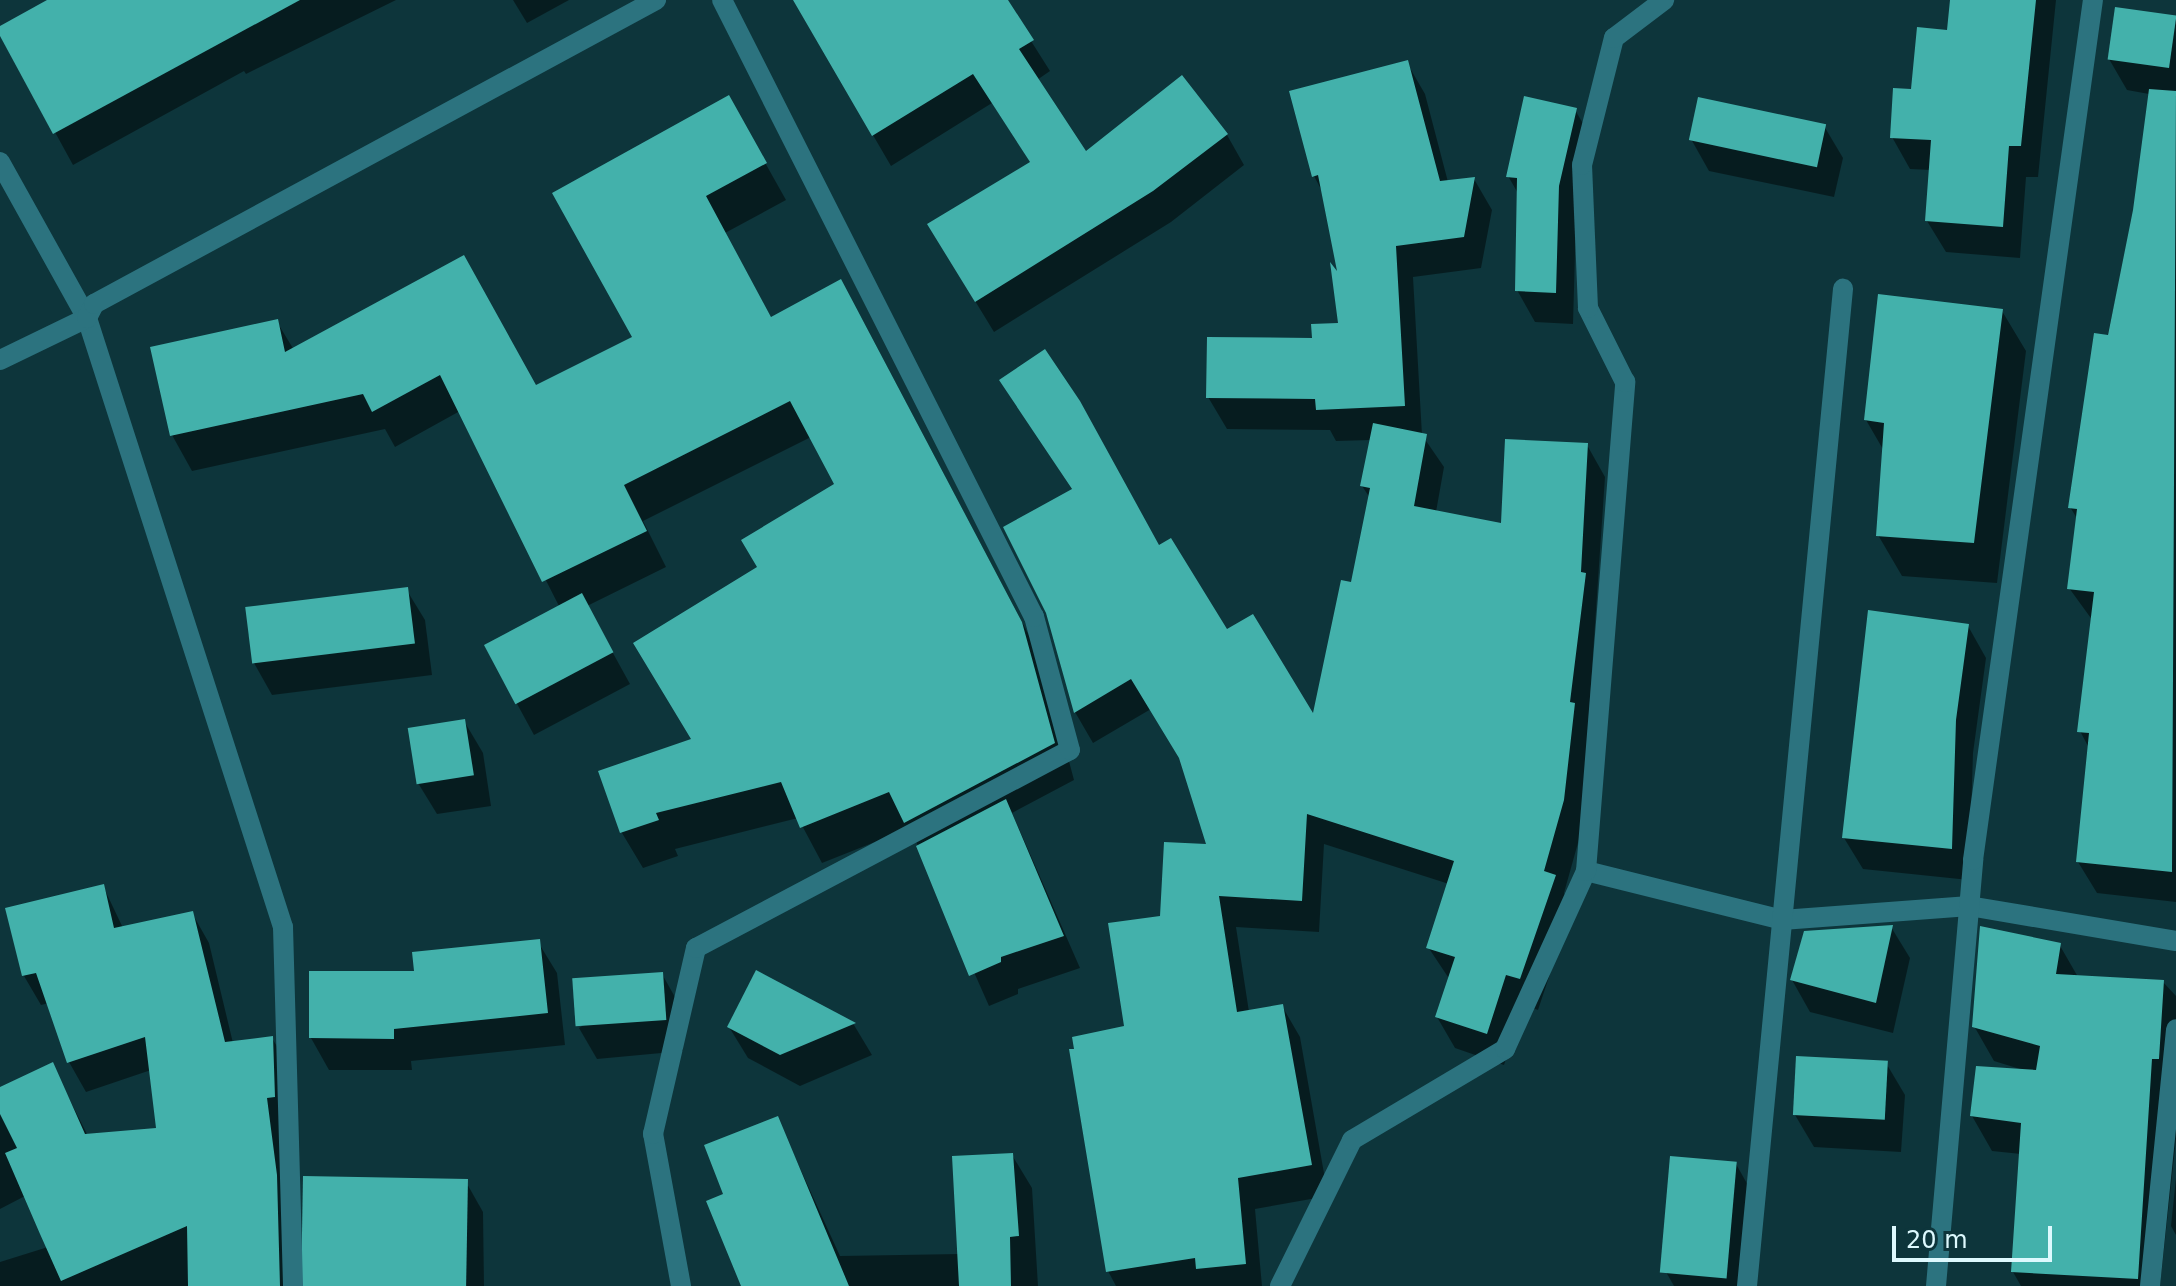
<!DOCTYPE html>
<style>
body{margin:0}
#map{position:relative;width:2176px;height:1286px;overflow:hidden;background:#0d353b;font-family:"DejaVu Sans",sans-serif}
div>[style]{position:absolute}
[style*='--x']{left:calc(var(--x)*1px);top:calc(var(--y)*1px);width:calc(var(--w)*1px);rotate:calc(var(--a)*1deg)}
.shadow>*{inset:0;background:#0007}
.building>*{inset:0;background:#43b1ab;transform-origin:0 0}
.minor>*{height:20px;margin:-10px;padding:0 10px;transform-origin:10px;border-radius:10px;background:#2c737f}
span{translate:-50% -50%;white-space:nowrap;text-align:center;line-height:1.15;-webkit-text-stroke:8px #0d353b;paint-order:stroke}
.scale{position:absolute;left:1892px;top:1226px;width:160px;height:36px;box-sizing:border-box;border:4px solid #ddf9fe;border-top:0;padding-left:10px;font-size:24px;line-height:28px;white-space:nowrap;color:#ddf9fe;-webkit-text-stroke:6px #0d353b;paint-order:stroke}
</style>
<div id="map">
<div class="shadow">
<i style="clip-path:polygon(51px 0,396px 0,246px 74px,244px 71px,73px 165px,0 32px)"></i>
<i style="clip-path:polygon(513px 0,569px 0,527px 23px)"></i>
<i style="clip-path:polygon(794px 0,1005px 0,1050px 71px,1037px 80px,1085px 154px,1227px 135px,1244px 165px,1171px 222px,994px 332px,947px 255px,1031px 163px,992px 103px,891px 166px)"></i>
<i style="clip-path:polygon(1952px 0,2056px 0,2038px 177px,2026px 177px,2020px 258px,1946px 252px,1927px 221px,1931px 170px,1910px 169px,1892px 137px,1948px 32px)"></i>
<i style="clip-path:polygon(2176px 18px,2176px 902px,2097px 893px,2078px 862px,2089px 748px,2080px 731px,2093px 621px,2069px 588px,2078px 520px,2070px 507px,2160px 96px,2127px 90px,2109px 59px)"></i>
<i style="clip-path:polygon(1407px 63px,1425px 94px,1448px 182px,1474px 179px,1492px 210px,1481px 268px,1413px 277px,1422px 435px,1444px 467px,1436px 512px,1503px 525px,1587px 445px,1605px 477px,1581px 832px,1564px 893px,1572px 908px,1538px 1010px,1524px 1005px,1504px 1065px,1455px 1048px,1437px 1017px,1450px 980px,1428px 947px,1449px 884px,1324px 844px,1319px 932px,1236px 927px,1249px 1012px,1282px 1006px,1300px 1037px,1328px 1196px,1255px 1209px,1262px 1286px,1116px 1286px,1108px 1271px,1126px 1028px,1162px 917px,1209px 847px,1181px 760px,1151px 709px,1093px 743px,1075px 712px,1048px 613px,1073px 491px,1002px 381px,1159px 548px,1226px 632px,1314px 719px,1352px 584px,1370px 498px,1362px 486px,1371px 440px,1336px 441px,1330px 430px,1227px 429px,1208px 397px,1340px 325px,1340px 278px,1323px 193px,1314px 176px)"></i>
<i style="clip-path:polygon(1575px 110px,1594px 142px,1576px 219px,1573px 324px,1535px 322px,1517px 290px,1519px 195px,1508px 176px)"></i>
<i style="clip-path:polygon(1824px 126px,1843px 158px,1834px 197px,1709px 171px,1691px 139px)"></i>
<i style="clip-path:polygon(749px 134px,786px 200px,725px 233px,772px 319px,861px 317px,1042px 660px,1074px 780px,1012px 813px,1080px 968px,1018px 989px,1018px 994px,989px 1006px,910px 828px,822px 863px,798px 818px,675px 849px,678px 856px,643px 868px,622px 833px,601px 772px,693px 740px,759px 568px,837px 485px,811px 437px,643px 521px,666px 567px,587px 606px,630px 684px,534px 735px,486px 647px,560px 608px,460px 411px,395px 447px,385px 429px,192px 471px,172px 435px,277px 322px,294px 350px,536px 387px,635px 338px,554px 194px)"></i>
<i style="clip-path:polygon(2002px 311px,2026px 351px,1997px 583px,1902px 576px,1878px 535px,1884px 451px,1866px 420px)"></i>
<i style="clip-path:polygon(406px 589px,425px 620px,432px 675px,272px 695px,254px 663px)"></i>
<i style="clip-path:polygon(1968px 626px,1986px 658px,1973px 753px,1969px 880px,1863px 869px,1844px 838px)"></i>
<i style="clip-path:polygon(464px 721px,483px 753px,491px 806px,437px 814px,418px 783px)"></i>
<i style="clip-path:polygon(103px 886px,123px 928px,192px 913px,209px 943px,233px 1043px,272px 1038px,289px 1067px,295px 1286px,0 1286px,0 1262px,48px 1247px,25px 1196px,0 1209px,0 1092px,52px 1065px,88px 1136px,158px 1129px,151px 1070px,86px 1092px,69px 1062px,49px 1003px,41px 1005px,24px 976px)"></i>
<i style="clip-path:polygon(1891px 927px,1910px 958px,1893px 1033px,1810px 1012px,1792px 980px)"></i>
<i style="clip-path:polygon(538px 942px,557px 973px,565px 1045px,411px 1061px,412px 1070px,329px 1070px,311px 1038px,416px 973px)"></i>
<i style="clip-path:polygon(2059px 944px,2078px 977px,2163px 982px,2176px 996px,2176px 1139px,2160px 1286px,2021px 1286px,2013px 1272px,2021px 1154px,1992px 1151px,1972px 1116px,2020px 1069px,1994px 1061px,1974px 1026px)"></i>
<i style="clip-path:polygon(757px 973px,854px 1025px,872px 1055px,800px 1086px,748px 1058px,729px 1027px)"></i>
<i style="clip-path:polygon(662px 974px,680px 1006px,683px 1051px,597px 1059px,579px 1028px)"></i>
<i style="clip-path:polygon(1886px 1063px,1905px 1095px,1901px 1152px,1814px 1147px,1795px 1115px)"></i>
<i style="clip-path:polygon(777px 1118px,840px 1256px,959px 1254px,1012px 1155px,1032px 1188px,1038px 1286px,741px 1286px,726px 1195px)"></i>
<i style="clip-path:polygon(1736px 1164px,1754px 1196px,1750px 1286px,1674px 1286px,1666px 1272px)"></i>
<i style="clip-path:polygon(2176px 1178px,2176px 1235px,2171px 1226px)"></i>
<i style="clip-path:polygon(466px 1182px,483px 1212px,484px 1286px,308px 1286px)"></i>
</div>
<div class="building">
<i style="clip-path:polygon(47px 0,300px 0,53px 134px,0 36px,0 26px)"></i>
<i style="clip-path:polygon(793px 0,1008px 0,1034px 40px,1019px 49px,1086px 151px,1182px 75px,1228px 134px,1153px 191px,975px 302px,927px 224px,1030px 162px,973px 74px,872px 136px)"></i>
<i style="clip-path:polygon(1950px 0,2036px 0,2021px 146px,2009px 146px,2003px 227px,1925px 221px,1931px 140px,1890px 138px,1893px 88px,1911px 89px,1917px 27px,1947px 30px)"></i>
<i style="left:2115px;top:7px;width:62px;height:53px;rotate:8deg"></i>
<i style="clip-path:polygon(1408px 60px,1440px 181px,1475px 177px,1464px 237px,1396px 246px,1405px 406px,1316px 410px,1315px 399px,1206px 398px,1207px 337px,1312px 338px,1311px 324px,1338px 323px,1330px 262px,1337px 271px,1318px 175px,1312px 177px,1289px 91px)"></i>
<i style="clip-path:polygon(2149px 89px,2176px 91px,2172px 872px,2076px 862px,2089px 733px,2077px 732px,2094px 592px,2067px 589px,2077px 509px,2068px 508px,2094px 333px,2108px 335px,2133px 210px)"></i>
<i style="clip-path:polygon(729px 95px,767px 163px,706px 196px,771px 317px,841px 279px,1022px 622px,1055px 743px,904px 823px,889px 792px,800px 828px,781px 782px,656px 813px,659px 820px,620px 833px,598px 771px,691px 739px,633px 643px,757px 567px,741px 540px,834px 484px,790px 401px,624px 485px,647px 531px,542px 582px,440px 375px,372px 412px,363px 394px,170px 436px,150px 347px,278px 319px,285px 352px,464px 255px,536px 385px,632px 337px,552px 193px)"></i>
<i style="clip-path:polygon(1524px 96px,1577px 108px,1559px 186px,1556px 293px,1515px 291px,1517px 178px,1506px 177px)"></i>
<i style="left:1698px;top:97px;width:131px;height:44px;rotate:12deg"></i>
<i style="clip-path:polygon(1878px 294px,2003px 309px,1974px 543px,1876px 536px,1884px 423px,1864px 420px)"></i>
<i style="clip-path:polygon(1045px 349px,1080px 401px,1159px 545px,1171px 538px,1227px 629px,1253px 614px,1313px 713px,1341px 580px,1351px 582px,1370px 488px,1360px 486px,1373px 423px,1427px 434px,1414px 506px,1501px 523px,1505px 439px,1588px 443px,1581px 572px,1586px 573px,1570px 702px,1575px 703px,1564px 800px,1544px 871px,1556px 875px,1520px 979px,1506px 975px,1487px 1034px,1435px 1017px,1455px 957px,1426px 948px,1454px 861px,1307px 814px,1302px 901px,1219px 896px,1237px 1012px,1283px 1004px,1312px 1165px,1238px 1178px,1246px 1264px,1196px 1269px,1195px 1258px,1106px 1272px,1069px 1049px,1074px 1049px,1072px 1037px,1124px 1026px,1108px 923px,1160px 916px,1164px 842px,1206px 844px,1179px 758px,1131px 679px,1074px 713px,1046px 613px,1003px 527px,1072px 489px,999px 380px)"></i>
<i style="left:408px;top:587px;width:57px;height:164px;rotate:83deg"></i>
<i style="left:582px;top:593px;width:67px;height:111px;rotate:62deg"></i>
<i style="clip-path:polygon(1868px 610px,1969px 624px,1956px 720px,1952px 849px,1842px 838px)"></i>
<i style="left:465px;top:719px;width:57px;height:58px;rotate:81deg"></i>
<i style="clip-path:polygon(1006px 799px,1064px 936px,1001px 957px,1001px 962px,969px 976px,916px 846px)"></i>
<i style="clip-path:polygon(104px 884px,114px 928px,193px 911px,225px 1042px,273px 1036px,275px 1097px,267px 1098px,277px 1175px,280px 1286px,188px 1286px,187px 1226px,61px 1281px,40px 1234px,5px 1153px,17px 1148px,0 1114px,0 1087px,53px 1062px,85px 1134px,156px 1128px,145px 1037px,67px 1063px,36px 973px,22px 976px,5px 908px)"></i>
<i style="clip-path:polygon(1893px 925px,1876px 1003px,1790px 980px,1804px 931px)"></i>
<i style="clip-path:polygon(1980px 926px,2061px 943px,2056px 974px,2164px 980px,2159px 1059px,2152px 1059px,2138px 1279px,2011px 1272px,2021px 1123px,1970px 1116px,1976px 1066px,2036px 1070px,2040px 1046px,1972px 1027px)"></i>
<i style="clip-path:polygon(540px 939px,548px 1013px,394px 1029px,394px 1039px,309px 1038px,309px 971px,414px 971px,412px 952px)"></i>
<i style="clip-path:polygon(756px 970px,856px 1023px,780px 1055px,727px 1027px)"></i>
<i style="left:663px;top:972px;width:48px;height:91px;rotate:86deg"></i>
<i style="left:1796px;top:1056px;width:92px;height:59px;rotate:3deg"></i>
<i style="clip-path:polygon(778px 1116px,849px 1286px,741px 1286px,706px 1201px,723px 1194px,704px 1145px)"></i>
<i style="clip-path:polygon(1013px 1153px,1019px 1236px,1010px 1237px,1011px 1286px,959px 1286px,952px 1156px)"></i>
<i style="left:1670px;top:1156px;width:67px;height:117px;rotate:5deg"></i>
<i style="left:303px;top:1176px;width:165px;height:110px;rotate:1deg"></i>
</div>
<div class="minor">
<i style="--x:0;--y:162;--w:179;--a:60.9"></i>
<i style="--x:87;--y:318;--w:640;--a:72.16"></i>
<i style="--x:283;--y:927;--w:359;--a:88.4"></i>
<i style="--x:0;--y:360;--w:97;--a:-25.8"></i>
<i style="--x:87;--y:318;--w:16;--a:-63"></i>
<i style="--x:94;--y:304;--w:639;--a:-28.41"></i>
<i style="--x:1586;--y:871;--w:202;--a:14"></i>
<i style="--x:1782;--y:920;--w:188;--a:-4.3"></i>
<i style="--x:1969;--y:906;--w:210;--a:9.6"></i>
<i style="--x:681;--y:1286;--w:155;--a:-100.4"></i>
<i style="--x:653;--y:1134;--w:191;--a:-77"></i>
<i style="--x:696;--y:948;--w:423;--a:-27.9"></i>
<i style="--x:1070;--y:750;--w:138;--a:-105.1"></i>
<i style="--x:1034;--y:617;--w:691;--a:-116.82"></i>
<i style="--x:1280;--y:1286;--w:163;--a:-63.7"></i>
<i style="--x:1352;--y:1140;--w:178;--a:-30.7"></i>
<i style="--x:1505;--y:1049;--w:196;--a:-65.5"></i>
<i style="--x:1586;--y:871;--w:491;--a:-85.4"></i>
<i style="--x:1625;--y:382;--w:83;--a:-116.6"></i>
<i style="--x:1588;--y:308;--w:143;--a:-92.4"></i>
<i style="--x:1582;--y:165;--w:131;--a:-75.9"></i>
<i style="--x:1614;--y:38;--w:63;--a:-37.2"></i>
<i style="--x:1747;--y:1286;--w:1002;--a:-84.5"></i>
<i style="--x:1936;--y:1286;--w:428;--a:-85"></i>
<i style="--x:1973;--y:860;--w:868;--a:-82.06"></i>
<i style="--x:2150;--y:1286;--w:258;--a:-84.2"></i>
</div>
<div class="scale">20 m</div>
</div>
